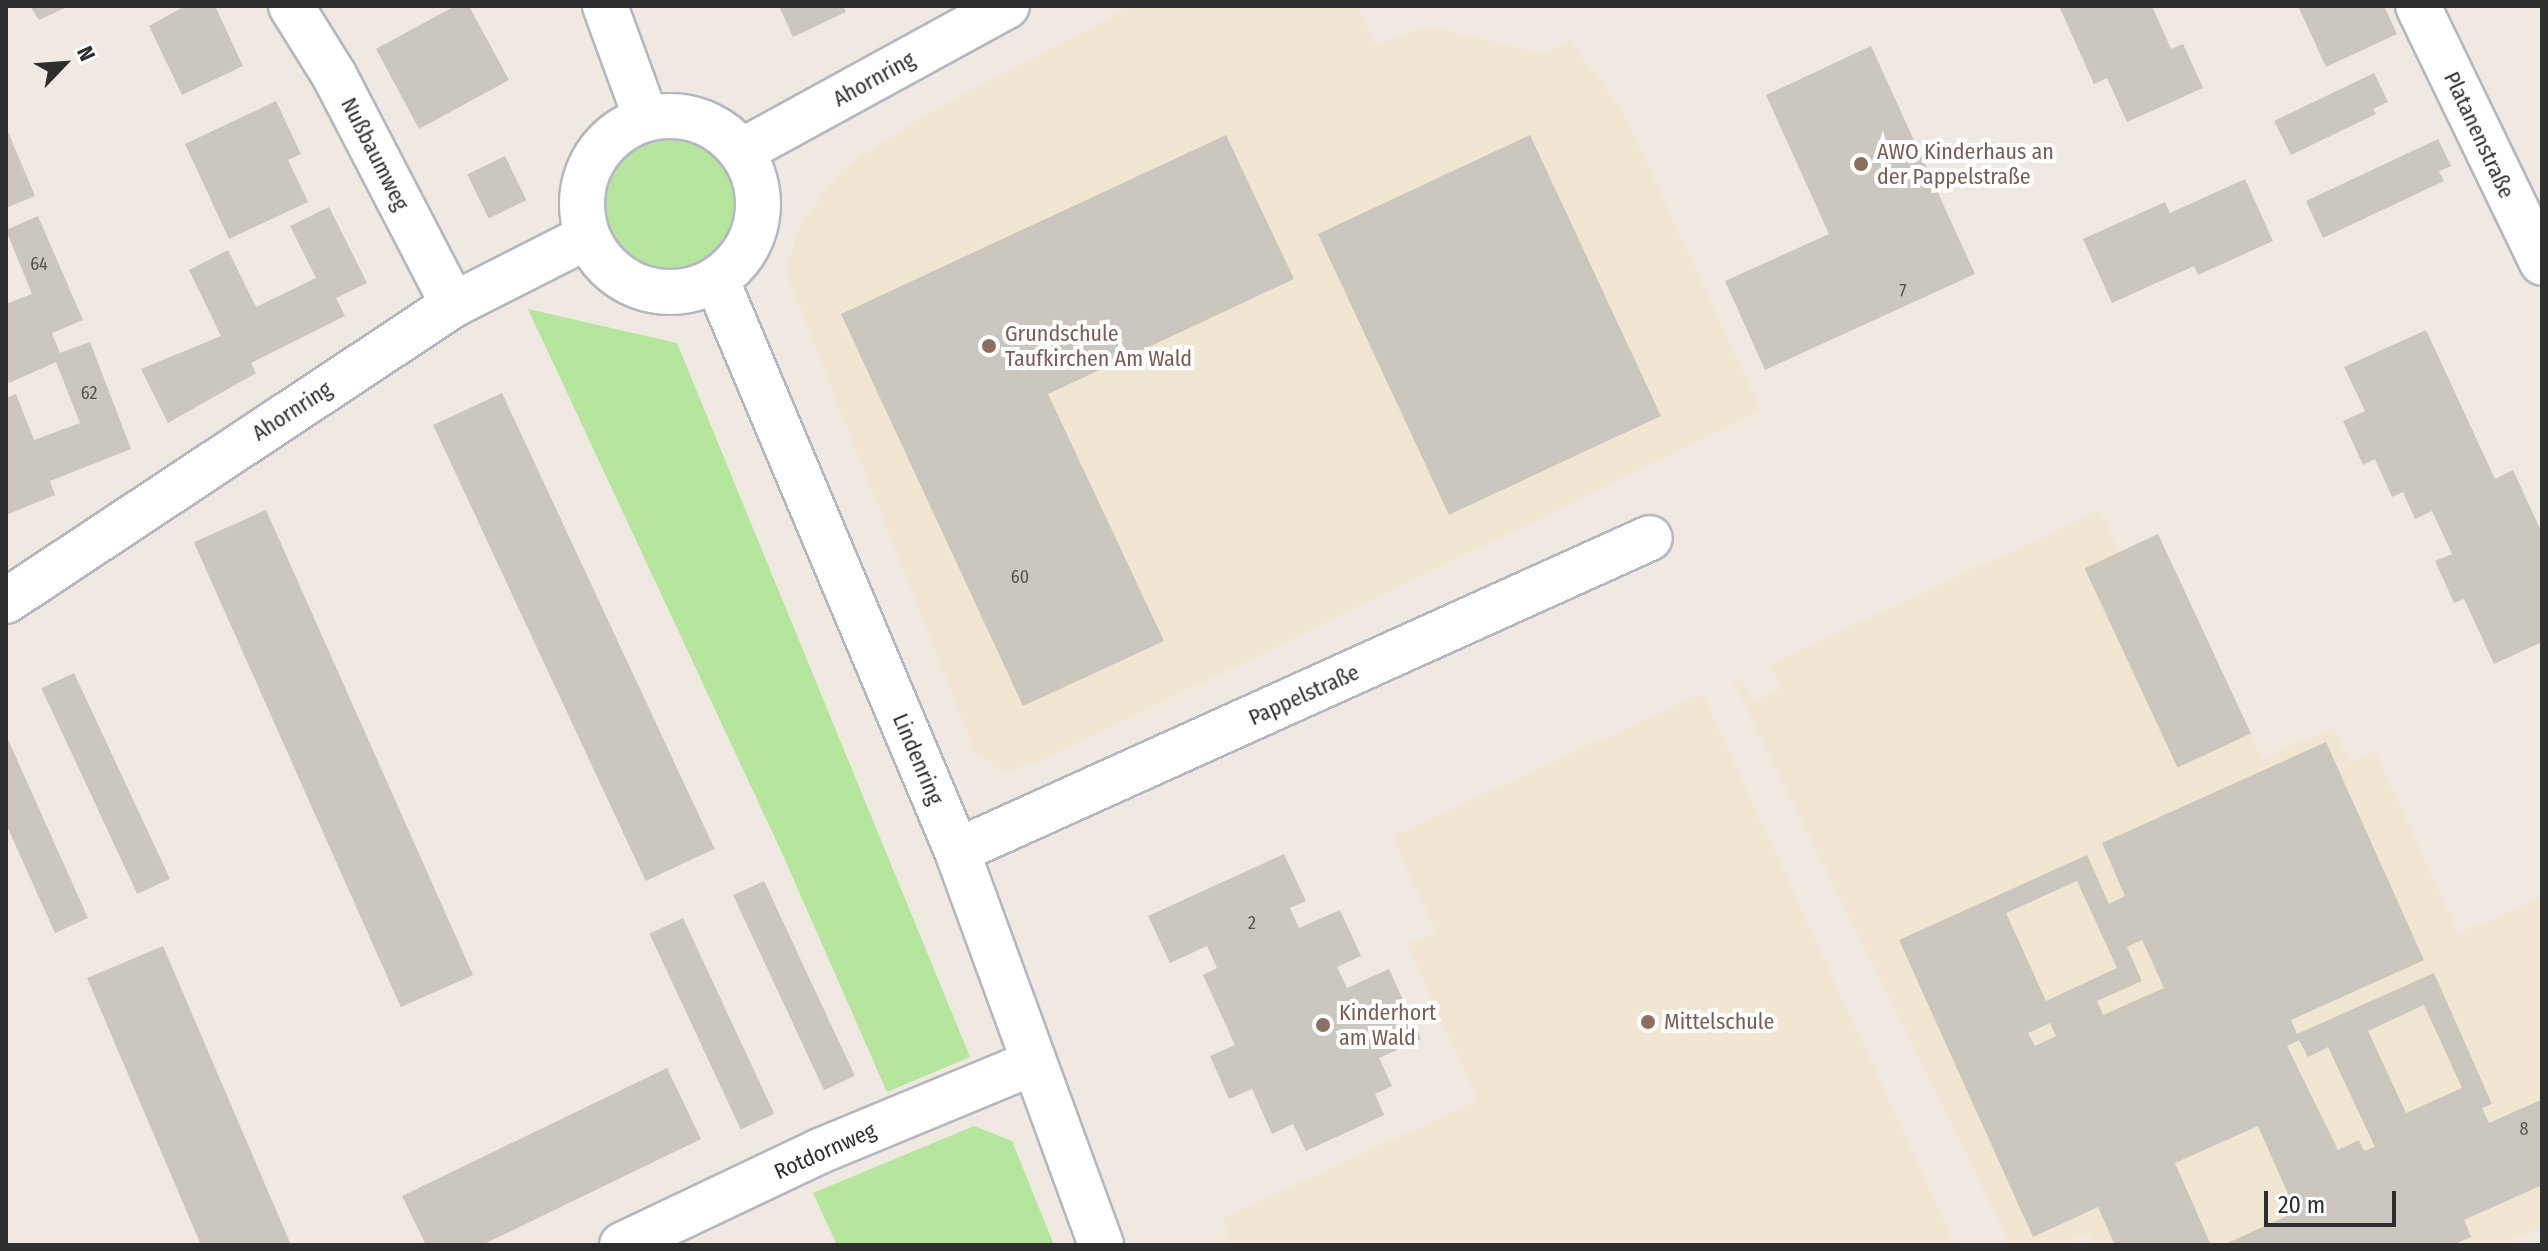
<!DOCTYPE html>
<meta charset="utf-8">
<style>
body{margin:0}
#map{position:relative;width:2548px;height:1251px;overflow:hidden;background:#efe9e1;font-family:"Fira Sans Condensed",sans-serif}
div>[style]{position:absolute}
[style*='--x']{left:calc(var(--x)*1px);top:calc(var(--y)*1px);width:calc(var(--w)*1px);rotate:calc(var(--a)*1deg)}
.education>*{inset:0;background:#f0e6d1}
.green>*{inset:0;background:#b6e59e}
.round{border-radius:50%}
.building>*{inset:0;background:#cbc7bf;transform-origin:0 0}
.roads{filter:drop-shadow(2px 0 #b4b7c1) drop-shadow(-2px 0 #b4b7c1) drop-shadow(0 2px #b4b7c1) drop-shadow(0 -2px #b4b7c1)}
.street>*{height:44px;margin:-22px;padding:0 22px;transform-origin:22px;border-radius:22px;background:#fff}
.street>.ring{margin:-22px;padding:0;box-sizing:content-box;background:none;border:44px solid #fff;border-radius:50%}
.dots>*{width:22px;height:22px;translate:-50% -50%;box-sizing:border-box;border:4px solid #fff;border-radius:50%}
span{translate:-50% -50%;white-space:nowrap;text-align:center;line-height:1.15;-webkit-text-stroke:8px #fff;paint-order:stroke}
.number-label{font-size:18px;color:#555452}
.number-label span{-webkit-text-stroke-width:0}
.street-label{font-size:22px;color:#2e2e2e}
.education-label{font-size:22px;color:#785e54}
.left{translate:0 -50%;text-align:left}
.frame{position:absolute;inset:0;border:8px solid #2e2e2e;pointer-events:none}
.north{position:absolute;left:24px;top:24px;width:80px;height:80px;-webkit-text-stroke:6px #fff;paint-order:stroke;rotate:65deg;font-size:22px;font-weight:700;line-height:32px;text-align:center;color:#2e2e2e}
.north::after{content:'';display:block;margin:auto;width:28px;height:36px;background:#2e2e2e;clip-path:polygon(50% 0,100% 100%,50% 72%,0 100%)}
.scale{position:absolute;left:2264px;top:1191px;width:132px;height:36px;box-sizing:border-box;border:4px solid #2e2e2e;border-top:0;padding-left:10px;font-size:24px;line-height:28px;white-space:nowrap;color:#2e2e2e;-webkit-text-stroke:6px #fff;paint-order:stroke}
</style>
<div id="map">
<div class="education">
<i style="clip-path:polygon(1131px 6px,1358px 6px,1375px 45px,1428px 26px,1544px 54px,1569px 40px,1622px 110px,1761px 411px,1039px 762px,1005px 772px,976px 754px,786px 272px,800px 225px,844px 168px,928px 113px)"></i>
<i style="clip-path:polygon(2100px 510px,2119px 552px,2158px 534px,2262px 759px,2333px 727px,2349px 763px,2375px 751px,2458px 934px,2542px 896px,2542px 1226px,2500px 1245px,2095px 1245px,2088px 1232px,2059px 1245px,2011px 1245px,1733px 681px,1740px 678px,1752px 702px,1782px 689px,1769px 664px)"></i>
<i style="clip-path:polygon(1702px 693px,1955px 1245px,1234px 1245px,1222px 1218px,1478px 1100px,1407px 944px,1436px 931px,1392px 836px)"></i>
</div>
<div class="green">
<i class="round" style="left:601px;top:136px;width:134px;height:134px"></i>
<i style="clip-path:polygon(528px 309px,677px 343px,970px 1057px,887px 1092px,782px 853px)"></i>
<i style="clip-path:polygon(974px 1126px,1012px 1141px,1054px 1245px,837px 1245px,813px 1193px)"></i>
</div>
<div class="building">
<i style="clip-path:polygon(30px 6px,69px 6px,39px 20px)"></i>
<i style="clip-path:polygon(185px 6px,215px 6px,243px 66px,182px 95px,149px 26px)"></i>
<i style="clip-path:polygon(455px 6px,469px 6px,509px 80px,419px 129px,376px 49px)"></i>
<i style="clip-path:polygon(779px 6px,843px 6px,846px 12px,793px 37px)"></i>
<i style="clip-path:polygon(2059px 6px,2152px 6px,2171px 49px,2183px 44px,2203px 88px,2127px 122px,2107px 78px,2094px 84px)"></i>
<i style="clip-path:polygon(2298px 6px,2384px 6px,2397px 34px,2326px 67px)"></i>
<i style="clip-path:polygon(1871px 46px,1975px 274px,1765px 370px,1725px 281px,1829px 234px,1766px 95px)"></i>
<i style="clip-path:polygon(2374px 73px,2388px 102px,2373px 109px,2376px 114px,2291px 155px,2274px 121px)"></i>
<i style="clip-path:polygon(276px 101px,301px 154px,288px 160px,308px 202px,229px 239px,185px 144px)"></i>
<i style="clip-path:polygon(6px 127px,35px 196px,6px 208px)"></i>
<i style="clip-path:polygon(1226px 135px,1294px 279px,1048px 394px,1164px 641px,1023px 706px,841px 314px)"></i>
<i style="left:1530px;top:135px;width:310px;height:234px;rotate:65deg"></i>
<i style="clip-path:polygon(2438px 139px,2451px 166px,2439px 171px,2444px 181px,2323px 238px,2306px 201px)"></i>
<i style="left:505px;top:156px;width:49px;height:42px;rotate:64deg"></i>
<i style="clip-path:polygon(2245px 179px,2273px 241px,2198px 275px,2194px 266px,2112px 303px,2083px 239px,2165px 202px,2170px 213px)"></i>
<i style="clip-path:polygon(329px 207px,367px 283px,336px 298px,345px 316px,251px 363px,256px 373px,168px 423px,141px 369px,221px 336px,189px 270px,228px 250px,256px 307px,316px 278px,290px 226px)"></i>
<i style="clip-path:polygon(38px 216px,83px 320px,52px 333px,60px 353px,90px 342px,131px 449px,50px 481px,55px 495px,6px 515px,6px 398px,16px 394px,34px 440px,80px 423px,56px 362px,9px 383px,6px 374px,6px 304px,32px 294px,6px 230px)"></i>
<i style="clip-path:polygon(2426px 330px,2495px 479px,2513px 470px,2542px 533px,2542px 642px,2494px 664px,2464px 599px,2454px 603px,2435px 561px,2452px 554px,2432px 511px,2415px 519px,2403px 492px,2392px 497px,2375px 459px,2363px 465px,2343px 421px,2365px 411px,2344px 367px)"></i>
<i style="left:502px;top:393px;width:503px;height:76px;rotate:65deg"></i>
<i style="left:266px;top:510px;width:509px;height:79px;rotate:66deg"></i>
<i style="left:2158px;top:534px;width:220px;height:81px;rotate:65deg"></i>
<i style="left:74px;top:673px;width:227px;height:36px;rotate:65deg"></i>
<i style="clip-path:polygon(6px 735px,88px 918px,55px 933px,6px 824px)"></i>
<i style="clip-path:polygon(evenodd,2326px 742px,2424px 960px,2291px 1020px,2297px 1034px,2434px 973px,2492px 1104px,2482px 1108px,2489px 1123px,2541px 1100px,2542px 1185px,2464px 1220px,2471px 1237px,2453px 1245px,2223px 1245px,2296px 1212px,2258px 1126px,2175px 1163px,2211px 1245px,2115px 1245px,2098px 1207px,2033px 1237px,1899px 940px,2087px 855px,2109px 904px,2125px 896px,2102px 843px,2326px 742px,2077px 881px,2117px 968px,2046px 1001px,2006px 913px,2077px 881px,2326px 742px,2142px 940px,2164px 988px,2103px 1015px,2097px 1001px,2142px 981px,2127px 947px,2142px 940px,2326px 742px,2424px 1005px,2462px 1088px,2406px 1113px,2368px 1031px,2424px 1005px,2326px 742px,2050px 1023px,2056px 1036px,2035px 1046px,2028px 1033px,2050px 1023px,2326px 742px,2299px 1040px,2308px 1057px,2328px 1047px,2375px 1147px,2364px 1151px,2359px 1140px,2338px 1150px,2287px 1046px,2299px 1040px)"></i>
<i style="clip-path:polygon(1284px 854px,1306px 901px,1290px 908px,1299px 928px,1340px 910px,1361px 956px,1337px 967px,1347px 988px,1389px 969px,1421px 1039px,1379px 1058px,1392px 1086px,1375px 1094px,1384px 1115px,1306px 1151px,1293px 1124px,1272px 1134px,1252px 1089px,1229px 1099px,1210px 1056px,1235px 1045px,1203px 975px,1217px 968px,1207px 946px,1170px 963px,1148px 916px)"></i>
<i style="left:764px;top:881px;width:215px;height:34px;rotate:65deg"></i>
<i style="left:683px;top:918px;width:216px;height:37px;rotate:65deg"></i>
<i style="clip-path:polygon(163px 946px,216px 1070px,291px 1245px,201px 1245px,87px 978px)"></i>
<i style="clip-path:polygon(667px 1068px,701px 1139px,482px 1245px,426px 1245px,402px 1196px)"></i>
</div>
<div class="roads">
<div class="street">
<i style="--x:291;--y:6;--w:81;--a:58.1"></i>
<i style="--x:334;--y:75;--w:259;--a:62.6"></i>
<i style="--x:605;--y:6;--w:119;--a:69.9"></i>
<i style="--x:2418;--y:6;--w:285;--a:64.2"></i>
<i class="ring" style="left:582px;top:116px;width:132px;height:132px"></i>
<i style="--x:742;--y:151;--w:302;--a:-28.7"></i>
<i style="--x:717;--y:281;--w:618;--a:67.17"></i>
<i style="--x:957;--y:851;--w:419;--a:69.9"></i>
<i style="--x:6;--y:601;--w:536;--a:-33.51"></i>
<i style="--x:453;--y:305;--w:150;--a:-26.9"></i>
<i style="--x:957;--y:851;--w:760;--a:-24.31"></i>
<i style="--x:622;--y:1245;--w:219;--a:-25.4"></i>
<i style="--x:820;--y:1151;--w:230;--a:-22.5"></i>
</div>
</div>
<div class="dots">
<i style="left:1861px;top:164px;background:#8d6e63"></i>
<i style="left:989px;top:346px;background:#8d6e63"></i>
<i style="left:1648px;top:1022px;background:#8d6e63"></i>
<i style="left:1323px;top:1025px;background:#8d6e63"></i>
</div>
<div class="number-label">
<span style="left:39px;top:264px">64</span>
<span style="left:1903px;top:291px">7</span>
<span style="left:89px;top:393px">62</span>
<span style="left:1020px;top:577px">60</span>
<span style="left:1252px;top:923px">2</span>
<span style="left:2524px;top:1129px">8</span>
</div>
<div class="street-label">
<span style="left:874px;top:79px;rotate:-29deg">Ahornring</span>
<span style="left:2479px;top:135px;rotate:65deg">Platanenstraße</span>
<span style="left:375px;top:154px;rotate:63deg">Nußbaumweg</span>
<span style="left:292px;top:411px;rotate:-33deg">Ahornring</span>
<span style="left:1304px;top:695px;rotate:-24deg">Pappelstraße</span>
<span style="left:918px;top:759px;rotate:67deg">Lindenring</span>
<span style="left:825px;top:1151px;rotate:-24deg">Rotdornweg</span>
</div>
<div class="education-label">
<span class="left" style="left:1877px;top:164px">AWO Kinderhaus an<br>der Pappelstraße</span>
<span class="left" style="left:1005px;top:346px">Grundschule<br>Taufkirchen Am Wald</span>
<span class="left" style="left:1339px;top:1025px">Kinderhort<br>am Wald</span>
<span class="left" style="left:1664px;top:1022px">Mittelschule</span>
</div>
<div class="frame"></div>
<div class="north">N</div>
<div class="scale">20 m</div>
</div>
